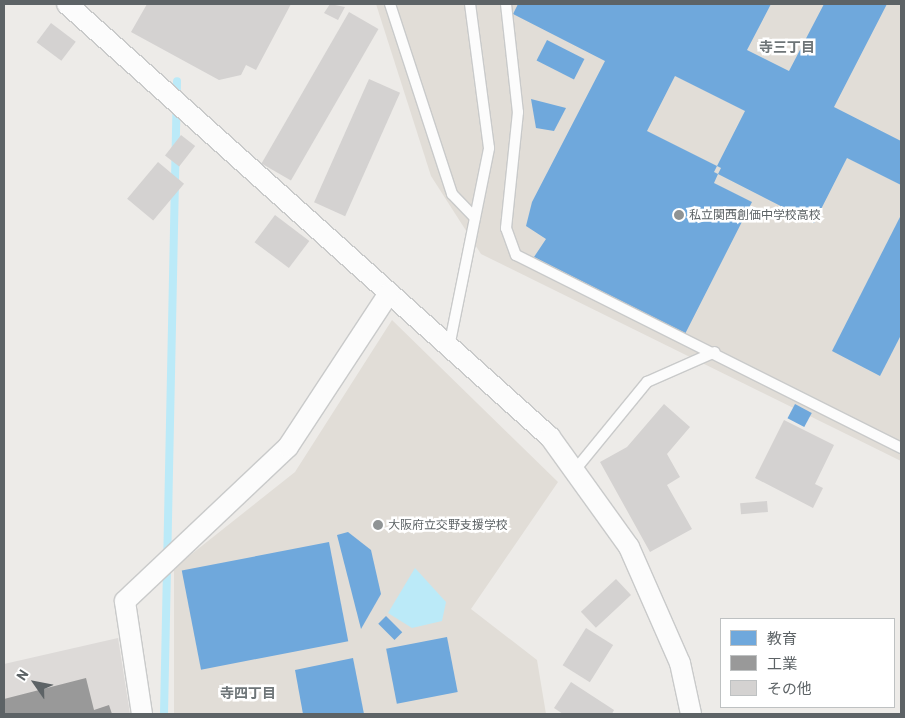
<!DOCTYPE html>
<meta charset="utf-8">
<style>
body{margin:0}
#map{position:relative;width:905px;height:718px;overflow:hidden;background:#edebe8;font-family:Barlow,"Noto Sans JP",sans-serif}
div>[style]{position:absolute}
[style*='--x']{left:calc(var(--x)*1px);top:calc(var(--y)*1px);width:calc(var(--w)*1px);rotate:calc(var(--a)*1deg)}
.industrial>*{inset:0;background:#dddad8}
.education>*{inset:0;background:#e1ddd7}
.water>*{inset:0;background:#bbeaf8}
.schools>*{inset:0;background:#6fa8dc;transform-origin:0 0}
.industry>*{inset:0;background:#999}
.stream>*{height:8px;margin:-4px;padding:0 4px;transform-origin:4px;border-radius:4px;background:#bbeaf8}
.building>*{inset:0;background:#d4d2d1;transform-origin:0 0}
.roads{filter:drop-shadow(1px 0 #c9caca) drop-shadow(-1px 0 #c9caca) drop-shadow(0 1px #c9caca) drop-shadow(0 -1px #c9caca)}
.service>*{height:10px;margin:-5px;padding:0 5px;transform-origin:5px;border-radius:5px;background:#fcfcfc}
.minor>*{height:20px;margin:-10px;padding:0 10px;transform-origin:10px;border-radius:10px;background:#fcfcfc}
.dots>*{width:14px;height:14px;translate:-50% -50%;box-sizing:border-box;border:2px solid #fff;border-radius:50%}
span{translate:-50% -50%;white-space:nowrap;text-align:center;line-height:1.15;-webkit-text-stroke:5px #fff;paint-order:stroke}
.poi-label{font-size:12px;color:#5d6366}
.left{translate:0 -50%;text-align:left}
.neighbourhood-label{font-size:14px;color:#6e7578;font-weight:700}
.frame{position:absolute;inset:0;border:5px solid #5d6366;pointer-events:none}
.legend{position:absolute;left:720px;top:618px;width:175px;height:90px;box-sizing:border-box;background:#fff;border:1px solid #bec1c2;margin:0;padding:6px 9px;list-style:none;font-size:15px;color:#5d6366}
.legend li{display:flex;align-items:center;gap:10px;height:25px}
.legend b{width:25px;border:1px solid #bec1c2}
.north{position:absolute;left:10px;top:658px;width:50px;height:50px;-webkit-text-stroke:4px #fff;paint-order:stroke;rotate:303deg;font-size:14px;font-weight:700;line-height:20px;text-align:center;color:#5d6366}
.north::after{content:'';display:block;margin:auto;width:18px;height:22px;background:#5d6366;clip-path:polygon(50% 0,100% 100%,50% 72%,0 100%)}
</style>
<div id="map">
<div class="industrial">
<i style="clip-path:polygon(118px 638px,130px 714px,4px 714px,4px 664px)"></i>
</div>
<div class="education">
<i style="clip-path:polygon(376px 4px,901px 4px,901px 461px,481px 254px,431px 176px)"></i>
<i style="clip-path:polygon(392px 320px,558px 482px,471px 609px,537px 660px,546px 714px,174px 714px,174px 568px,295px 472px)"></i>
</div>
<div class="water">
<i style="clip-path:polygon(415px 568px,446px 602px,442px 621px,412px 628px,388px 613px)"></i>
</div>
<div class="schools">
<i style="clip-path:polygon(evenodd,518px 4px,771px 4px,747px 50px,789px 71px,824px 4px,887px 4px,834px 107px,901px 141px,901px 185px,847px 158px,814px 223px,718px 174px,714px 183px,752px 202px,685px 334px,534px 257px,546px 239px,526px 226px,532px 202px,605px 61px,513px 14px,518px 4px,675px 76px,745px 111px,717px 166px,721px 168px,718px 174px,714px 172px,717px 166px,647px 131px,675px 76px)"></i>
<i style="left:547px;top:40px;width:42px;height:23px;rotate:27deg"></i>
<i style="clip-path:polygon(531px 99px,566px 108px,554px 131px,536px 128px)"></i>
<i style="clip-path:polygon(901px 215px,901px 335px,880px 376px,832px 351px)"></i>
<i style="left:795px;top:404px;width:19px;height:16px;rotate:28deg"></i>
<i style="clip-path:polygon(348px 532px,371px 550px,381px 594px,361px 629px,337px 535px)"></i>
<i style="left:329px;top:542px;width:101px;height:150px;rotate:79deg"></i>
<i style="left:386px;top:616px;width:23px;height:11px;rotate:45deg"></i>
<i style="left:447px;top:637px;width:56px;height:62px;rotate:79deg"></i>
<i style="clip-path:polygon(353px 658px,364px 714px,303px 714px,295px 670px)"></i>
</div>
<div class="industry">
<i style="clip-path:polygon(86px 678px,94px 710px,109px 705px,112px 714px,4px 714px,4px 699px)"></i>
</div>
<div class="stream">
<i style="--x:164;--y:714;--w:633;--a:-88.82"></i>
</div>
<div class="building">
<i style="clip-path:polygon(147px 4px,291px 4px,256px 70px,246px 65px,241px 75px,219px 80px,131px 32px)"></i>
<i style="clip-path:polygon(330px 4px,345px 7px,338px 20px,324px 13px)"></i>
<i style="left:349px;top:12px;width:34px;height:175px;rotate:30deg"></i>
<i style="left:51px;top:23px;width:31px;height:24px;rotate:37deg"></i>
<i style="left:369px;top:79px;width:34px;height:135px;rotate:24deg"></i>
<i style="left:181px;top:135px;width:18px;height:26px;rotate:38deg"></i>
<i style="left:158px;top:162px;width:34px;height:48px;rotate:40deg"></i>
<i style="left:275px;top:215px;width:43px;height:34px;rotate:37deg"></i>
<i style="clip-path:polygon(664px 404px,690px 427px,667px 454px,680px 477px,667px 485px,692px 529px,650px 552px,600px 462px,627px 447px)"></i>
<i style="clip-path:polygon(784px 420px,834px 445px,815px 484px,823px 488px,813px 508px,755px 478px)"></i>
<i style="left:767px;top:501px;width:11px;height:27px;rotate:85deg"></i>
<i style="left:616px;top:579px;width:22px;height:48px;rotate:47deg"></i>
<i style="left:586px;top:628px;width:32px;height:44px;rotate:32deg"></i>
<i style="clip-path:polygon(571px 682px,614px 710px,612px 714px,563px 714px,554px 708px)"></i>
</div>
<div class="roads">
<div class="service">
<i style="--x:390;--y:4;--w:200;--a:71.9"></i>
<i style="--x:452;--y:194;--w:33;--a:46"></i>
<i style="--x:506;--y:4;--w:109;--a:83.7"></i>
<i style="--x:518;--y:112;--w:117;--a:95.9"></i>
<i style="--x:506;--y:228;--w:29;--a:70"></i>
<i style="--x:516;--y:255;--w:431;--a:26.6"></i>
<i style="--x:449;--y:347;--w:203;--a:-78.6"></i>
<i style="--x:489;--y:148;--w:145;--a:-97.5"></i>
<i style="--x:575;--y:470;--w:114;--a:-50.7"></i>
<i style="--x:647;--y:382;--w:74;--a:-23.8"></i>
</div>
<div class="minor">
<i style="--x:67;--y:4;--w:649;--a:41.88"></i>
<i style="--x:550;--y:437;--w:135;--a:54.3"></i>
<i style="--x:629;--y:547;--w:127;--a:66.3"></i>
<i style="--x:680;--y:663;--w:52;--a:77.8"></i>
<i style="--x:142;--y:714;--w:114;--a:-98.6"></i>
<i style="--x:125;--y:601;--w:224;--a:-43.4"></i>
<i style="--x:288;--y:447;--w:184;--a:-56.7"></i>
</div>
</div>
<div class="dots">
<i style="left:679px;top:215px;background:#8f9394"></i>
<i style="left:378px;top:525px;background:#8f9394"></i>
</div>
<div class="poi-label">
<span class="left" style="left:689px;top:215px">私立関西創価中学校高校</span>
<span class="left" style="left:388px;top:525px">大阪府立交野支援学校</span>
</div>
<div class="neighbourhood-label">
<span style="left:787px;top:47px">寺三丁目</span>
<span style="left:248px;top:693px">寺四丁目</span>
</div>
<div class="frame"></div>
<ul class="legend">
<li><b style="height:14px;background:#6fa8dc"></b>教育</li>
<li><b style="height:14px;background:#999"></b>工業</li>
<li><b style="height:14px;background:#d4d2d1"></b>その他</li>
</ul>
<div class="north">N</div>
</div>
